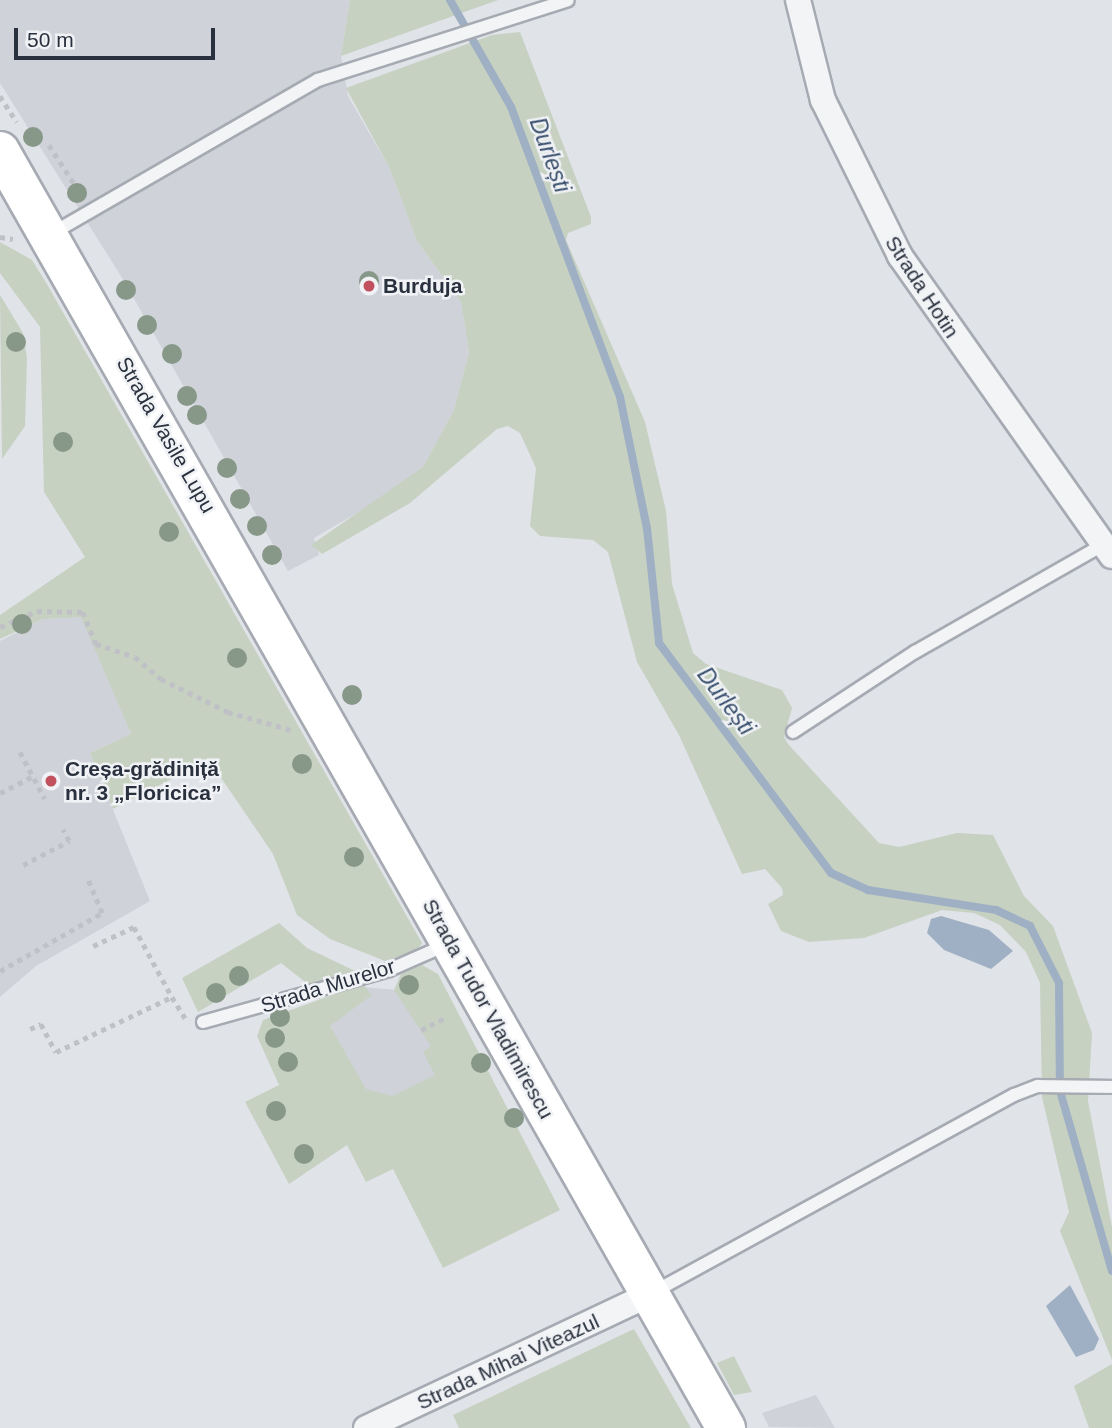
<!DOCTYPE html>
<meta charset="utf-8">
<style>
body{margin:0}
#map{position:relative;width:1112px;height:1428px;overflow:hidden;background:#e0e3e8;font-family:Helvetica,sans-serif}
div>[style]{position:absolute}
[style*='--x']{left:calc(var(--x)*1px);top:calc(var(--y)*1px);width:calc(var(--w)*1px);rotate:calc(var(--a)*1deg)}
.built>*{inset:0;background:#cfd2d9}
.green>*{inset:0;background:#c6d1c2}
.water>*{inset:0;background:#9fb0c4}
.stream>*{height:8px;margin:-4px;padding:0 4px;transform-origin:4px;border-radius:4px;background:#9fb0c4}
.path>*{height:4.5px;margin-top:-2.25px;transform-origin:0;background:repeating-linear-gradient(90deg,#bfc1c6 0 5px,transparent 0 10px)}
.roads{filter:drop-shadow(2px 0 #a6aab2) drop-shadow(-2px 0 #a6aab2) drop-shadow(0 2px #a6aab2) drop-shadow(0 -2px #a6aab2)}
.service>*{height:12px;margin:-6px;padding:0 6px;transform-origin:6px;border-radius:6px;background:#f3f4f6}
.minor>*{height:24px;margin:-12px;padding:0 12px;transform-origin:12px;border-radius:12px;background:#f3f4f6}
.primary>*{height:38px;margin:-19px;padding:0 19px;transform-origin:19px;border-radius:19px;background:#fff}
.trees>*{width:20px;height:20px;margin:-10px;border-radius:50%;background:#879788}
.dots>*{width:19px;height:19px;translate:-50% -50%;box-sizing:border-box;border:4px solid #f0f2f5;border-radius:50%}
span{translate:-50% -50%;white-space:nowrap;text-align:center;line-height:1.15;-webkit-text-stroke:5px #f0f2f5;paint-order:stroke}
.poi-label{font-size:21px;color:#2a313e;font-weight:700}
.left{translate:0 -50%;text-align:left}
.street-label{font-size:21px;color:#2a313e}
.water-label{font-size:23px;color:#394f6d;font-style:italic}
.scale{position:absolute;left:14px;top:28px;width:201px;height:32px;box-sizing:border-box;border:4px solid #2a313e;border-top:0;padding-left:9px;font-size:21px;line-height:24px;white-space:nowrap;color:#2a313e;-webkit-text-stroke:5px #f0f2f5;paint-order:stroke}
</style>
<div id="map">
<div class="built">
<i style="clip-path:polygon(0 0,350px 0,341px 56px,348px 96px,390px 169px,417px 241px,461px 302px,469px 352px,454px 410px,423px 467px,410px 482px,314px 538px,319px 555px,288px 571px,124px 281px,0 83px)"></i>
<i style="clip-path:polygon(81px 616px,131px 734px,90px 753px,150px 901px,36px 966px,0 997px,0 641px,43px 619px)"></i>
<i style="clip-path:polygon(361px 987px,398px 990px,486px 1083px,365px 1136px,299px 1008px)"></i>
<i style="clip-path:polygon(816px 1395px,835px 1428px,769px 1427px,762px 1413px)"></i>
</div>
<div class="green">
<i style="clip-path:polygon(350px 0,498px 0,341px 56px)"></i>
<i style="clip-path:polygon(520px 32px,591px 217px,591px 224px,568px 233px,566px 240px,645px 422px,666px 511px,672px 584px,693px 653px,706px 664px,782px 690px,792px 708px,784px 737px,788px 744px,879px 843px,899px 847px,957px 833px,993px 835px,1024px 896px,1053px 926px,1092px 1033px,1088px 1101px,1112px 1227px,1112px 1360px,1060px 1231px,1069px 1212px,1042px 1097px,1040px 983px,1026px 952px,1000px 925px,974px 913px,942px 910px,864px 938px,809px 942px,781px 931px,768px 904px,783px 895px,782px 888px,765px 869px,742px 874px,679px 735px,637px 662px,608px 552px,593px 540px,540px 536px,530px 526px,536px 468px,520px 433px,508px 426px,497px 429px,410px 503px,322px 554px,311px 545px,423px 467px,454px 410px,469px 352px,461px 302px,417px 241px,390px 169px,346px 88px,492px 35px)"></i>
<i style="clip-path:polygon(0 242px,32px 260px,48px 286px,422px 943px,417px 950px,385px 961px,330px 939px,297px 915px,273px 854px,209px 760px,113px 809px,90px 753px,131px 734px,81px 617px,43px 619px,0 639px,0 615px,85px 557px,44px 492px,40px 327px,0 273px)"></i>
<i style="clip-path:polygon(0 295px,23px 333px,27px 358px,25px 426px,2px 459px)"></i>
<i style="clip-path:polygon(279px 923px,307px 948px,355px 971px,309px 985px,281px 963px,198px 1012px,182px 978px)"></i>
<i style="clip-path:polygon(422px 965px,438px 974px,560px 1210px,443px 1268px,393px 1169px,366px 1182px,347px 1145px,289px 1184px,245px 1102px,279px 1085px,257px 1036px,263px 1020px,363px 984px,372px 995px,330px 1026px,366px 1089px,393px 1096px,435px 1075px,423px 1052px,431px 1046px,394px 990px,401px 974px)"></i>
<i style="clip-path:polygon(634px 1329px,691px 1428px,459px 1428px,453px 1415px)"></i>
<i style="clip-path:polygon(734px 1356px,752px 1392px,734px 1395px,717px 1363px)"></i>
<i style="clip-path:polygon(1112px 1364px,1112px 1428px,1089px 1428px,1074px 1386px)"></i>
</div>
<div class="water">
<i style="clip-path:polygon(941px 916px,989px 930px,1013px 951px,991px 969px,944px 950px,927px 933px,931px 919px)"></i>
<i style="clip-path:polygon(1070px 1285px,1099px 1339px,1094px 1350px,1076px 1357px,1046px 1306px)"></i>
</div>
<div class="stream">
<i style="--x:450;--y:0;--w:123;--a:60.3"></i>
<i style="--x:511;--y:107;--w:310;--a:69.4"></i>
<i style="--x:620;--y:397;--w:134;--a:78.4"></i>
<i style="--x:647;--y:528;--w:116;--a:84"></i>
<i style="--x:659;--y:643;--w:287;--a:53.2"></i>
<i style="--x:831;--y:873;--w:41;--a:24.7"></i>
<i style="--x:868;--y:890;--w:130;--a:8.9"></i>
<i style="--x:996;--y:910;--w:38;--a:25"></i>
<i style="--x:1030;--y:926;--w:64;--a:63"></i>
<i style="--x:1059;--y:983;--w:108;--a:89.5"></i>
<i style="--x:1060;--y:1091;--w:187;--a:73.9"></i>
</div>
<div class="path">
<i style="--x:0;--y:96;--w:31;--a:57"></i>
<i style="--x:49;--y:145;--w:62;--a:56.8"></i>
<i style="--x:0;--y:237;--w:13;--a:9"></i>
<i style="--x:0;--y:627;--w:40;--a:-23.4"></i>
<i style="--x:37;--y:611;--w:46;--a:1.2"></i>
<i style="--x:83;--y:612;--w:35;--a:68"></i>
<i style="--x:96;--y:644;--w:41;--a:18.4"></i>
<i style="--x:135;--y:657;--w:34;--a:40"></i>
<i style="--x:161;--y:679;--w:75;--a:26.2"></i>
<i style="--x:228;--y:712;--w:66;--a:15.9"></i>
<i style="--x:20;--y:752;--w:53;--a:62"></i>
<i style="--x:0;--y:793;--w:37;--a:-27"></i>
<i style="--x:23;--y:865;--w:52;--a:-27.6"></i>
<i style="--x:69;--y:841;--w:13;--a:-119"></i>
<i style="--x:93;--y:946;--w:45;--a:-24.9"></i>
<i style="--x:134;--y:927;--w:80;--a:61.5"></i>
<i style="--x:0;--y:971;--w:117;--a:-29.6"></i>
<i style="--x:102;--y:913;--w:36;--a:-113"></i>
<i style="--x:30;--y:1029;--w:12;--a:-24"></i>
<i style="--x:41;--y:1024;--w:32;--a:62"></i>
<i style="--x:56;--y:1052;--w:128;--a:-25.4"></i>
<i style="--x:172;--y:997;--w:25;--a:58"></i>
<i style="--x:421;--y:1030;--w:25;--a:-27"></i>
</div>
<div class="roads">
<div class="service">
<i style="--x:51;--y:234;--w:308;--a:-30"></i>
<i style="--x:318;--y:80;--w:262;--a:-17.7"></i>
<i style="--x:793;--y:732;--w:146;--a:-33.3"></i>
<i style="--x:915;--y:652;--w:218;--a:-29.7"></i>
<i style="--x:203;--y:1022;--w:193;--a:-15.6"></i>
<i style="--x:389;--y:970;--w:64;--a:-23.8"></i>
<i style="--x:652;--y:1293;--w:413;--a:-28.7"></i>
<i style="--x:1014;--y:1095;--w:26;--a:-21"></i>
<i style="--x:1038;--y:1086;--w:74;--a:0.8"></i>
</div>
<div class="minor">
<i style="--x:798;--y:0;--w:103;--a:76"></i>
<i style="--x:823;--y:100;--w:174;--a:63.7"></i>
<i style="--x:900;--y:256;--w:367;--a:54.8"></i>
<i style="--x:366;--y:1428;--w:313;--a:-25.2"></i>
</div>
<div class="primary">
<i style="--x:0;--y:151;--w:1469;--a:60.38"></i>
</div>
</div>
<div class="trees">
<i style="left:33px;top:137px"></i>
<i style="left:77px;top:193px"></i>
<i style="left:369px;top:281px"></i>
<i style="left:126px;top:290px"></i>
<i style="left:147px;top:325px"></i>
<i style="left:16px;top:342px"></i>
<i style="left:172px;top:354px"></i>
<i style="left:187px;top:396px"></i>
<i style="left:197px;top:415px"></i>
<i style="left:63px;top:442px"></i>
<i style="left:227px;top:468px"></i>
<i style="left:240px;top:499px"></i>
<i style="left:257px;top:526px"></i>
<i style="left:169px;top:532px"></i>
<i style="left:272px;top:555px"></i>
<i style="left:22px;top:624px"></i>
<i style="left:237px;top:658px"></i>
<i style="left:352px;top:695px"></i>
<i style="left:302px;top:764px"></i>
<i style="left:354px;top:857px"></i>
<i style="left:239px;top:976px"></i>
<i style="left:409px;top:985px"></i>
<i style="left:216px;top:993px"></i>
<i style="left:280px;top:1017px"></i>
<i style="left:275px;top:1038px"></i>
<i style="left:288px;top:1062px"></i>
<i style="left:481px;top:1063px"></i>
<i style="left:276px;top:1111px"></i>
<i style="left:514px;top:1118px"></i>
<i style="left:304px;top:1154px"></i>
</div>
<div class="dots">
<i style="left:369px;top:286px;background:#c1515f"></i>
<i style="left:51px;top:781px;background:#c1515f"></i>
</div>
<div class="poi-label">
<span class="left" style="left:383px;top:286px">Burduja</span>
<span class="left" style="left:65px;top:781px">Creșa-grădiniță<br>nr. 3 „Floricica”</span>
</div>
<div class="street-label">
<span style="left:922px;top:287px;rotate:57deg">Strada Hotin</span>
<span style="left:166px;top:435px;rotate:60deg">Strada Vasile Lupu</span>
<span style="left:328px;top:986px;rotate:-17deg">Strada Murelor</span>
<span style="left:488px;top:1009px;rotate:61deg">Strada Tudor Vladimirescu</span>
<span style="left:508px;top:1362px;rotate:-25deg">Strada Mihai Viteazul</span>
</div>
<div class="water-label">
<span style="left:550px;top:155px;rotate:70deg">Durlești</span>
<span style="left:726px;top:701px;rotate:53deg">Durlești</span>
</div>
<div class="scale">50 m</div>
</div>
